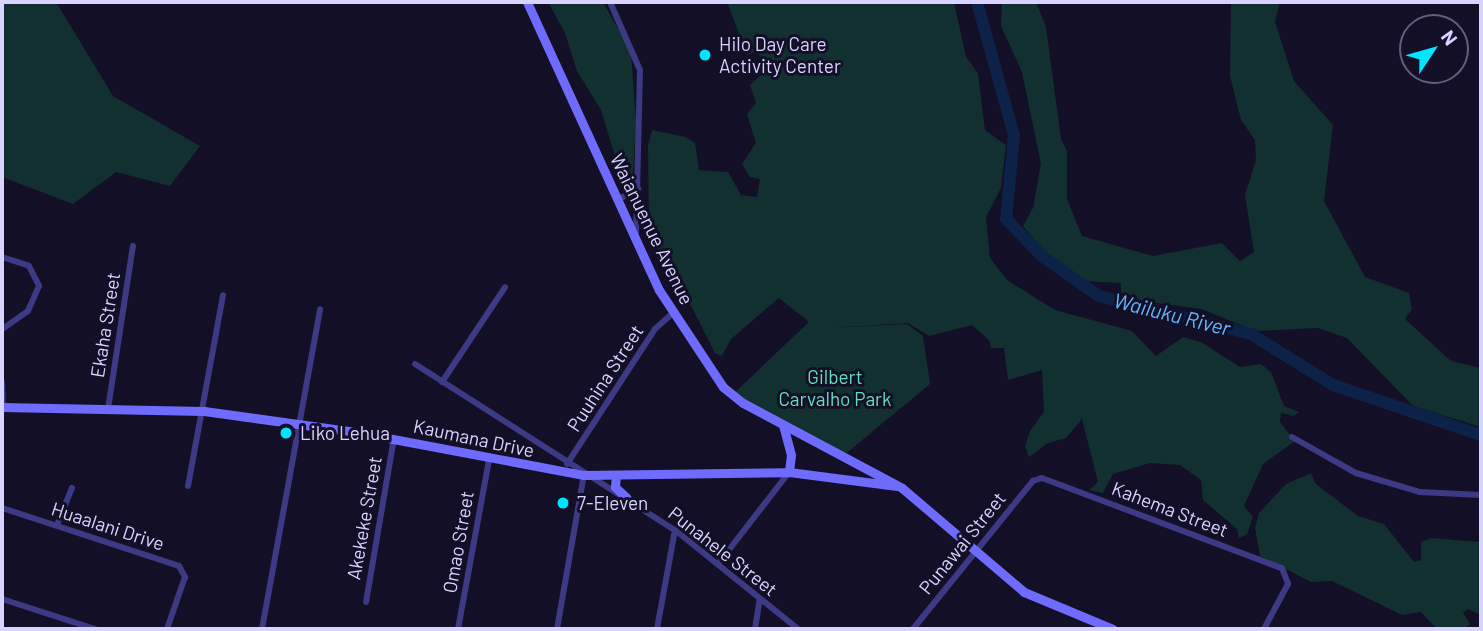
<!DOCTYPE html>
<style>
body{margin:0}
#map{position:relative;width:1483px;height:631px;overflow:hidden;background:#130f26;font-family:Barlow,sans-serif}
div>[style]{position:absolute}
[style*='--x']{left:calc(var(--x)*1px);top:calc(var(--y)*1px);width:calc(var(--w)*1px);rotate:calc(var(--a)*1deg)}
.green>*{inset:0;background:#12302f}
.river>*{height:12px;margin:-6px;padding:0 6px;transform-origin:6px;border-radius:6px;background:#0c2248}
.street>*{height:6px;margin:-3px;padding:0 3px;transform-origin:3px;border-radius:3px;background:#3d3a85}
.secondary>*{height:9px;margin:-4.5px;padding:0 4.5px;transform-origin:4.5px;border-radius:4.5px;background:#6f6bff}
.dots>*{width:19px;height:19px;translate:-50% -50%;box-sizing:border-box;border:4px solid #130f26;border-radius:50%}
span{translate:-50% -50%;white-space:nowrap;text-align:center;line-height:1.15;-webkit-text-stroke:6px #130f26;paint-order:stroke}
.poi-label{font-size:19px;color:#d9d4ff}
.left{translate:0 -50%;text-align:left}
.street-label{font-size:19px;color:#d9d4ff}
.park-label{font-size:19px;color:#5fe0c0}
.water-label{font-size:21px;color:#62b6ff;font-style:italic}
.frame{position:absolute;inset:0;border:4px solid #d9d4ff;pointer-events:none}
.north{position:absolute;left:1399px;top:14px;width:70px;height:70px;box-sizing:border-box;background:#130f26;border:2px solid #625e7d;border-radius:50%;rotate:54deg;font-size:19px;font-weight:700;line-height:28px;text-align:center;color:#d9d4ff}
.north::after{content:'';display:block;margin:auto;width:24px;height:32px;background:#00e5ff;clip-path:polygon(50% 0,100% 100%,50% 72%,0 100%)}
</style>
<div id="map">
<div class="green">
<i style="clip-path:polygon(2px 2px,56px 2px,113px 96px,200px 146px,170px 186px,116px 172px,73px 204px,2px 177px)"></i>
<i style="clip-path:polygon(548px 2px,603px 2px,631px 52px,636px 123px,633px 176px,618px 166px,601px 110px,577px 71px,565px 33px)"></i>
<i style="clip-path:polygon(727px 2px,954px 2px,966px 57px,978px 73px,985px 130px,1006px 145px,1001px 188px,986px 217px,990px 258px,1007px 280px,1055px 310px,1132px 331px,1156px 356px,1183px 337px,1201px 342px,1240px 367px,1261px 364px,1271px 372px,1284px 406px,1299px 412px,1294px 416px,1281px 413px,1280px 422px,1295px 441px,1263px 464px,1244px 506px,1253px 517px,1247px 534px,1239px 538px,1237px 529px,1203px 500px,1201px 480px,1180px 465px,1150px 463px,1113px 474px,1103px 493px,1089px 490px,1098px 482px,1082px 419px,1066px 438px,1048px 443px,1029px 457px,1025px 446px,1030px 431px,1044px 412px,1042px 370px,1008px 380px,1004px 348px,991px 348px,989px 340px,972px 325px,929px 336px,908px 323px,828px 328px,907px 324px,923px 336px,930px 384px,843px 456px,732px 395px,809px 322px,779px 298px,731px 339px,722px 356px,715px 353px,677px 278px,657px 258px,657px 244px,649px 229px,648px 145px,652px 130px,685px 137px,695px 143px,699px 170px,728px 172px,741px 195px,757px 197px,760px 179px,750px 177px,742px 164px,756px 143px,747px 114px,756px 103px,750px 85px,767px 69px,757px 51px,747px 55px)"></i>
<i style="clip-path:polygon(1002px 2px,1036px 2px,1046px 27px,1061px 139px,1067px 151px,1067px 199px,1082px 236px,1153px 256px,1222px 243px,1240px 261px,1254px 252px,1245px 195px,1256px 160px,1255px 140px,1241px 120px,1230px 76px,1231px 2px,1280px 2px,1275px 22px,1294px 81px,1333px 125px,1324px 201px,1365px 277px,1409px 293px,1412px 309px,1405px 319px,1451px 361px,1481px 368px,1481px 427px,1413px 406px,1347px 338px,1318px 328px,1256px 331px,1201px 309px,1141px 301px,1121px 293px,1121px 283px,1084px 281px,1041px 248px,1023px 226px,1033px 208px,1041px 164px,1022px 72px,1001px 26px)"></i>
<i style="clip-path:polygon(1311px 473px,1316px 484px,1358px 516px,1384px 524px,1414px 562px,1421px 560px,1421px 542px,1431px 538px,1481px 542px,1481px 615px,1468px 609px,1463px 612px,1470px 624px,1464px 629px,1435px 627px,1421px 612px,1402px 615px,1332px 581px,1311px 582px,1260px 556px,1255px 528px,1259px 513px,1286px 484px)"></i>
</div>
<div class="river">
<i style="--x:977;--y:2;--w:138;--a:74.5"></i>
<i style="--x:1014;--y:135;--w:84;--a:95.4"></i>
<i style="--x:1006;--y:219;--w:53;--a:45.8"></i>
<i style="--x:1043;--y:257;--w:68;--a:34.9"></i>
<i style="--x:1099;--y:296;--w:157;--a:14"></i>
<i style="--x:1251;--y:334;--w:97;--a:31.9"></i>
<i style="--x:1333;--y:385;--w:156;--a:18.7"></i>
</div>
<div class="street">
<i style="--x:610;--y:2;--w:74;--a:66.2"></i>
<i style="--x:640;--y:70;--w:168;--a:91.4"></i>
<i style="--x:617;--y:200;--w:24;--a:-28"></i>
<i style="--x:2;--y:257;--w:28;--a:18"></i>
<i style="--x:29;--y:266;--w:22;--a:63"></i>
<i style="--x:39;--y:286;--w:27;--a:114"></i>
<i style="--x:28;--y:311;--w:32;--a:145"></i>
<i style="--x:415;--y:364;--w:308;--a:32.6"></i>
<i style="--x:675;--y:530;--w:158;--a:38.8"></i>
<i style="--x:2;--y:382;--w:25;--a:88"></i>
<i style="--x:442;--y:382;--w:114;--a:-56.4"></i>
<i style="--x:108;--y:409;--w:165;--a:-81.3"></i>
<i style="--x:1292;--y:437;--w:73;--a:29.4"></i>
<i style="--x:1356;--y:473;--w:67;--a:16.5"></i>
<i style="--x:1420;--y:492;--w:61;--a:2.8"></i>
<i style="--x:567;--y:464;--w:161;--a:-56.9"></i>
<i style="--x:655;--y:329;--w:24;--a:-42"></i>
<i style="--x:188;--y:486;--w:194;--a:-79.6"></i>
<i style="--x:2;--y:508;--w:186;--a:18.1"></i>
<i style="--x:179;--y:566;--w:13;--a:61"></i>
<i style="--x:185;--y:577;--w:55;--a:109.1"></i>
<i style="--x:57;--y:525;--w:40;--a:-68"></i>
<i style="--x:718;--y:564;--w:116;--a:-52.3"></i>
<i style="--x:2;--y:599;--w:98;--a:17.9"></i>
<i style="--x:366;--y:602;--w:165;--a:-80.3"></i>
<i style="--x:262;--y:629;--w:325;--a:-79.7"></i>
<i style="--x:458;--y:629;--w:172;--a:-79.6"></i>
<i style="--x:557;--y:629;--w:156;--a:-80.1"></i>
<i style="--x:657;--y:629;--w:101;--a:-79.7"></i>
<i style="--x:755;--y:629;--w:30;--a:-81"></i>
<i style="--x:913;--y:629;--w:191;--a:-51"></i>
<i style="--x:1033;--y:481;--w:9;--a:-18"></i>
<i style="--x:1042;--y:478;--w:256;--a:20.6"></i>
<i style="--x:1282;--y:568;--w:17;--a:69"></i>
<i style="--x:1288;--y:584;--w:51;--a:118.1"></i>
</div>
<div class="secondary">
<i style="--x:527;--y:2;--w:317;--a:65.4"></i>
<i style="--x:659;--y:290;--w:116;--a:56.6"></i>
<i style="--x:723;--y:387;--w:26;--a:39"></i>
<i style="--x:743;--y:403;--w:180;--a:28.1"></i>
<i style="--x:902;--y:488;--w:160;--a:40.4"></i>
<i style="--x:1024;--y:592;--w:96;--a:22.6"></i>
<i style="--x:2;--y:407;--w:202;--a:1.1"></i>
<i style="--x:204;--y:411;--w:153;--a:7.9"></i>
<i style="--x:356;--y:432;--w:232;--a:10.7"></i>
<i style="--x:584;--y:475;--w:205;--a:-0.8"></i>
<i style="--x:789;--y:472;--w:109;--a:7.4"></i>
<i style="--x:783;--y:425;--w:31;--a:75"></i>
<i style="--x:791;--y:455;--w:17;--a:97"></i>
<i style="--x:616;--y:475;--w:12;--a:95"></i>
<i style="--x:615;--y:487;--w:16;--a:43"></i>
</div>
<div class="dots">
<i style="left:705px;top:55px;background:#00e5ff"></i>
<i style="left:286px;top:433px;background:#00e5ff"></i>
<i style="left:563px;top:503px;background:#00e5ff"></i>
</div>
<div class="poi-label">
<span class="left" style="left:719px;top:55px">Hilo Day Care<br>Activity Center</span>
<span class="left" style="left:300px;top:433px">Liko Lehua</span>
<span class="left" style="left:577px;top:503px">7-Eleven</span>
</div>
<div class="street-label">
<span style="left:652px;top:229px;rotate:64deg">Waianuenue Avenue</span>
<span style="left:105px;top:325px;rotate:-81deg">Ekaha Street</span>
<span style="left:605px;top:378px;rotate:-57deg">Puuhina Street</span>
<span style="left:474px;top:438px;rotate:12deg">Kaumana Drive</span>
<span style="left:1170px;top:509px;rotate:21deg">Kahema Street</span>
<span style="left:364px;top:518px;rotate:-80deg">Akekeke Street</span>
<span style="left:108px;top:526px;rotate:18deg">Huaalani Drive</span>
<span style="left:458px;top:542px;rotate:-80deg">Omao Street</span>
<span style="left:962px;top:543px;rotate:-51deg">Punawai Street</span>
<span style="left:723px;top:551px;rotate:38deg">Punahele Street</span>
</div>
<div class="park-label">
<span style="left:835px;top:388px">Gilbert<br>Carvalho Park</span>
</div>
<div class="water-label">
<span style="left:1172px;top:314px;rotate:14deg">Wailuku River</span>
</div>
<div class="frame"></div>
<div class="north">N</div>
</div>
